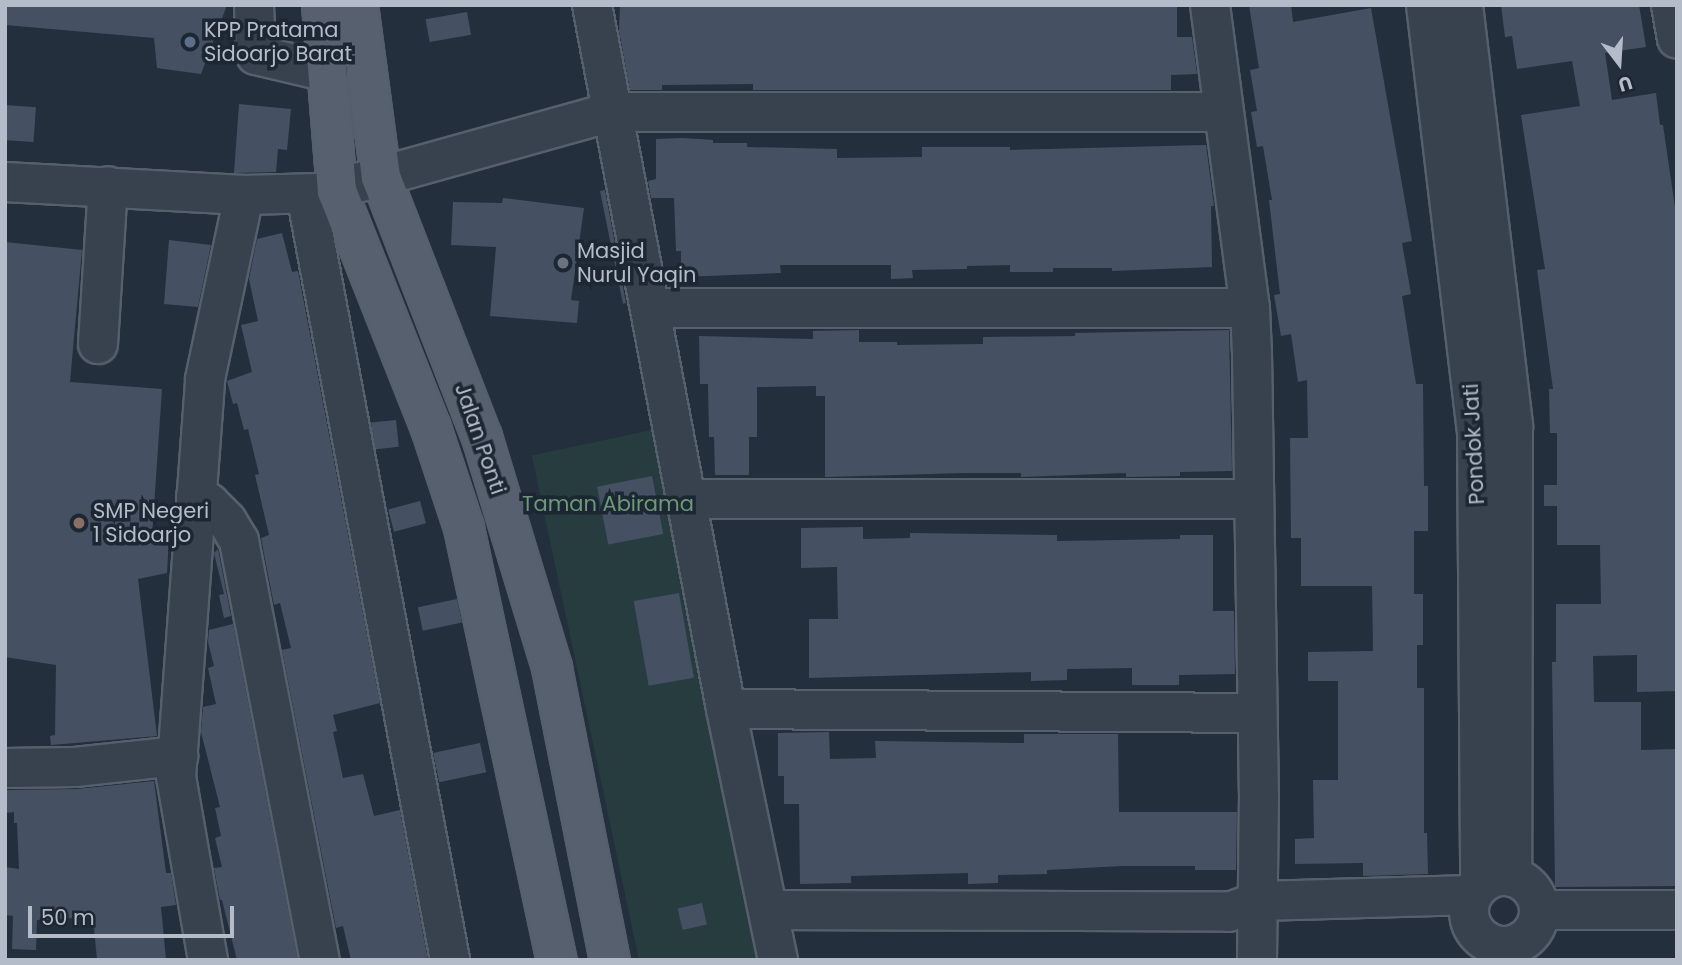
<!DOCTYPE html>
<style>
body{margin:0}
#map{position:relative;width:1682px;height:965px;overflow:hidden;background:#242f3e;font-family:Poppins,sans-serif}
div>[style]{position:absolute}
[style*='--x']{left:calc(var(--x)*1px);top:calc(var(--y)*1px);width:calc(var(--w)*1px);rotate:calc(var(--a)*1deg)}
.green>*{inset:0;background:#263c3f;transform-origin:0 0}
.building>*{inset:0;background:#455162;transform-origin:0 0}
.roads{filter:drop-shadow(2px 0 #565f6c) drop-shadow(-2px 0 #565f6c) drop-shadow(0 2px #565f6c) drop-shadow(0 -2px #565f6c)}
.minor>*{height:38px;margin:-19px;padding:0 19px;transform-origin:19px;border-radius:19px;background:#38414e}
.minor>.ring{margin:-19px;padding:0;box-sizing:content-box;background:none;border:38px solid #38414e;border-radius:50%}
.major>*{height:38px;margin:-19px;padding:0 19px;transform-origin:19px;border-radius:19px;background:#56606e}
.dots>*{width:19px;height:19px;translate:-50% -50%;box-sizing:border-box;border:4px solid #1d2633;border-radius:50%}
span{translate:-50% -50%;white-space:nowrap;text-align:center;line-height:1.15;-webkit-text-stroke:7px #1d2633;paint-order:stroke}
.poi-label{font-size:21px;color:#b4bcc9}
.left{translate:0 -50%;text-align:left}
.street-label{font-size:21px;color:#b4bcc9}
.park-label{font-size:21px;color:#6b9a76}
.frame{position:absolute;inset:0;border:7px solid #b4bcc9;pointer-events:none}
.north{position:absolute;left:1584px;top:28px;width:70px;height:70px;-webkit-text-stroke:5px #1d2633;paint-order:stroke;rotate:163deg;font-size:19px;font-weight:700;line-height:28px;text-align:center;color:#b4bcc9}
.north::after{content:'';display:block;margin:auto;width:24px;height:32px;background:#b4bcc9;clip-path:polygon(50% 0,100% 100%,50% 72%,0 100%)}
.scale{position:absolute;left:28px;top:906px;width:206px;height:32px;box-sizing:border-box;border:4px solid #b4bcc9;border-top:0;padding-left:9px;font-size:21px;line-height:24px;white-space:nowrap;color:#b4bcc9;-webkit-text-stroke:5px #1d2633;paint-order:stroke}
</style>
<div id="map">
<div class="green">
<i style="left:656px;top:429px;width:543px;height:127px;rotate:78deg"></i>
</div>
<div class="building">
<i style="clip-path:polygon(5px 5px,227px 5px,201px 74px,157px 68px,154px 38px,5px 25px)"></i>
<i style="clip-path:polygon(620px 5px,1177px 5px,1177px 37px,1192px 37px,1197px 74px,1171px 75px,1171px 90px,753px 90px,753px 84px,662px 85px,662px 90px,630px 90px,619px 31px)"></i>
<i style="clip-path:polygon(1249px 5px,1291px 5px,1293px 22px,1371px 8px,1412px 241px,1402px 243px,1411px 294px,1402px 296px,1416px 384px,1423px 384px,1424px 486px,1428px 486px,1428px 531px,1414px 531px,1414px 594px,1423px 594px,1423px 645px,1417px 645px,1417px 688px,1424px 688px,1424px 833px,1427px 833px,1428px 874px,1363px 876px,1363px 863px,1295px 864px,1295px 839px,1314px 838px,1313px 780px,1338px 780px,1338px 681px,1308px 681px,1308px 652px,1373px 651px,1372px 586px,1301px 586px,1301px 538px,1291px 538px,1290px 438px,1308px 438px,1307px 380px,1298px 382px,1291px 334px,1281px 336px,1274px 295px,1280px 294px,1269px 200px,1272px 200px,1263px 146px,1257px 147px,1251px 112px,1257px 111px,1250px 70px,1259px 68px)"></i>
<i style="clip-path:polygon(1501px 5px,1639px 5px,1646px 47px,1605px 53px,1612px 100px,1656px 93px,1660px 125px,1663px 125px,1677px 221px,1677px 691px,1637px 692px,1637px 655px,1593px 656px,1594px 702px,1641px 702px,1641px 750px,1677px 749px,1677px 886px,1555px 887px,1552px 662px,1556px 662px,1556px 604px,1601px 604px,1600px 545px,1557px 545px,1557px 506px,1544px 506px,1544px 485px,1557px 485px,1557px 433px,1550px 433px,1549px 389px,1553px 389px,1537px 270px,1545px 269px,1521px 115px,1580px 106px,1572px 61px,1517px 69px,1512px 36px,1505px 37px)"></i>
<i style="left:467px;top:12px;width:23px;height:42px;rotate:80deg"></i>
<i style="clip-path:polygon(239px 104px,291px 109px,287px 150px,278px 149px,276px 172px,234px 173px)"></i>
<i style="left:5px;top:105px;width:31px;height:35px;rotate:4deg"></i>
<i style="clip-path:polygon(683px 138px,713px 140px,713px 143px,747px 143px,747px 147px,837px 149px,837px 158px,922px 157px,922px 147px,1010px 147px,1010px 150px,1206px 145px,1214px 206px,1211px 206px,1212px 267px,1112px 271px,1112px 268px,1053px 268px,1053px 272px,1010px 272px,1010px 265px,967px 266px,967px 269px,912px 270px,913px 278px,891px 279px,891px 265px,780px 265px,781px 273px,681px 277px,681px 251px,676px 251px,674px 198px,651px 198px,648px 181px,656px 179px,656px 139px)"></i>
<i style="clip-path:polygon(605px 190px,626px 303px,623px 304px,600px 191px)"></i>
<i style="clip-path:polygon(503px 198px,584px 208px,571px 300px,579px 301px,577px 323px,490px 316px,496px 247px,451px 245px,453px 202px,502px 203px)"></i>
<i style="clip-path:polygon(282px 233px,292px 272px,298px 271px,380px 703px,333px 715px,337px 731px,333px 732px,343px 778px,363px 774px,374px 816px,400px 810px,428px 960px,351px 960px,343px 926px,336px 928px,282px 650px,291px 648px,280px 603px,274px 605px,261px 538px,269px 535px,255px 475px,259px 474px,248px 429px,244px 430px,237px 403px,233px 404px,227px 381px,252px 372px,241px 325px,258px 321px,249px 279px,257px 239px)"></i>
<i style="clip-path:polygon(169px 240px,211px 245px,198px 307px,164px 304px)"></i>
<i style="clip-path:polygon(5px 242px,82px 250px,70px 382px,162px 389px,152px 536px,169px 537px,167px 573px,138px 579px,157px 736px,51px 745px,50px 736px,55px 735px,56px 665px,5px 657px)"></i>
<i style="clip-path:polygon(859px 330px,859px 342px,897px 342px,897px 345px,983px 344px,983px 337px,1075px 336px,1075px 333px,1229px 330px,1232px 471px,1180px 472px,1180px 476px,1126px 477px,1126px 473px,1021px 477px,1021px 473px,965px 473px,825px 477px,825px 396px,816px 396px,816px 386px,757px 387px,757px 437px,749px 437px,749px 475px,715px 475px,714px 437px,709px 437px,708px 384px,700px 384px,699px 336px,813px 339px,813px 331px)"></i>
<i style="left:396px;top:420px;width:27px;height:25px;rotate:84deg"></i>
<i style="left:652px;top:476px;width:59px;height:56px;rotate:79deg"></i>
<i style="left:420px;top:501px;width:23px;height:33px;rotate:75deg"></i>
<i style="clip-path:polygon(863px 527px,863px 539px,910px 538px,910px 533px,1057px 535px,1057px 541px,1180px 539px,1180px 535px,1213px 535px,1213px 611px,1234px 611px,1235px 674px,1179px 675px,1179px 685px,1132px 685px,1132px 668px,1067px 669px,1067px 680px,1031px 681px,1031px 672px,809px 678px,809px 619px,838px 619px,837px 567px,801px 568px,801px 528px)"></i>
<i style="clip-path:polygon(218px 549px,231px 616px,224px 618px,219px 595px,224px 594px,214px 553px)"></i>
<i style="left:679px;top:593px;width:86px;height:46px;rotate:80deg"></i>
<i style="left:457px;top:599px;width:24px;height:40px;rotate:78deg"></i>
<i style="clip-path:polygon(233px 624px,298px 960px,237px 960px,222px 900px,220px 900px,214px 868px,222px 867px,215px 838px,221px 836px,215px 808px,220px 807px,201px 732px,203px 707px,216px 704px,208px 668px,214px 666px,208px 642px,209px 630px)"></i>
<i style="clip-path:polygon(829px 732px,830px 759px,876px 758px,875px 741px,1024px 743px,1024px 734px,1118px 734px,1119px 812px,1237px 812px,1236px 870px,1195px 870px,1195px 866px,1122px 866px,1047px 870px,1047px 874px,998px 875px,998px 883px,968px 884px,968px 873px,851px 876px,851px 883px,800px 884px,799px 804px,784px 804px,784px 776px,778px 776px,778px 733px)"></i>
<i style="left:480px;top:743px;width:30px;height:48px;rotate:78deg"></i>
<i style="clip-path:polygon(154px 781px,166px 873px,171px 873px,176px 905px,161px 907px,166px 960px,97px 960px,93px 917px,37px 920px,36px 950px,12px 949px,13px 916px,5px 915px,5px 867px,19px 869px,17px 823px,14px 823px,14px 812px,5px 813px,5px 790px,77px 789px)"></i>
<i style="left:702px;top:903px;width:22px;height:25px;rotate:77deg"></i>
</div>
<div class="roads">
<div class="minor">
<i style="--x:254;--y:5;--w:50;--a:87.7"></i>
<i style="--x:256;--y:55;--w:74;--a:13.3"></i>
<i style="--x:592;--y:5;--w:717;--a:79.22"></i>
<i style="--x:726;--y:709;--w:256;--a:78.3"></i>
<i style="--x:1210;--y:5;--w:306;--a:82.5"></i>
<i style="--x:1250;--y:308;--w:45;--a:87.5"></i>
<i style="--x:1252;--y:353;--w:442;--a:89.1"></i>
<i style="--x:1259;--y:795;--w:165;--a:90.7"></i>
<i style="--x:1426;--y:5;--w:428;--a:83.2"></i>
<i style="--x:1477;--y:430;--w:455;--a:89.6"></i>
<i style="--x:1463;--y:5;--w:424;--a:83.2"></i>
<i style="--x:1513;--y:426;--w:451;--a:90.1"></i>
<i style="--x:1671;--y:5;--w:34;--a:80"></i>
<i style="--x:5;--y:182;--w:239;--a:3.1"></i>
<i style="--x:244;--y:195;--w:77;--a:-1.5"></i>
<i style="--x:321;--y:193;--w:302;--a:-15.6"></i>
<i style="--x:612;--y:112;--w:611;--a:0"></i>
<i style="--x:306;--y:194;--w:779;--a:79.35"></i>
<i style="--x:650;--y:308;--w:600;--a:0"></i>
<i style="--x:98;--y:344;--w:158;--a:-86.4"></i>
<i style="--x:196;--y:496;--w:15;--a:28"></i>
<i style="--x:209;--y:503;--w:25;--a:45"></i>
<i style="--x:227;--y:521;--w:23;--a:59"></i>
<i style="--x:239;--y:541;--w:427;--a:79.1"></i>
<i style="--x:688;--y:499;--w:566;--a:0"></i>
<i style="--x:726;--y:709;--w:531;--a:0.43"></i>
<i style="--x:5;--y:768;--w:70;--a:-0.8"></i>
<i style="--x:75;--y:767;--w:104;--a:-6.1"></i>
<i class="ring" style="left:1469px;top:876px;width:32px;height:32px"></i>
<i style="--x:768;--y:910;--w:461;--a:0.2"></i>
<i style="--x:1229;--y:912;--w:32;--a:-20"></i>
<i style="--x:1259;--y:901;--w:213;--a:-1.6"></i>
<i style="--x:1539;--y:910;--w:138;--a:0"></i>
<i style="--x:208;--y:960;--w:186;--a:-99.9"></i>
<i style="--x:176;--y:777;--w:399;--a:-85.8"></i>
<i style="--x:205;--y:379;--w:188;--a:-78"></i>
</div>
<div class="major">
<i style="--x:322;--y:5;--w:187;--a:85.4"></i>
<i style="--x:337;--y:191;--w:255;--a:68.4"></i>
<i style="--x:431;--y:428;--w:105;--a:71.7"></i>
<i style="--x:464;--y:528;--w:442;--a:77.9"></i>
<i style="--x:358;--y:5;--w:174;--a:82.4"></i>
<i style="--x:381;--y:177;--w:279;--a:68.8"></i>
<i style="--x:482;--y:437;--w:241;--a:73.1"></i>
<i style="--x:552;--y:668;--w:298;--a:78.8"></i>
</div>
</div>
<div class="dots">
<i style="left:190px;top:42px;background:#5c6f8a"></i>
<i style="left:563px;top:263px;background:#6b7280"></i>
<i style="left:79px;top:523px;background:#8d6e63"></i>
</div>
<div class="poi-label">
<span class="left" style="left:204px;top:42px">KPP Pratama<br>Sidoarjo Barat</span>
<span class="left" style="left:577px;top:263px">Masjid<br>Nurul Yaqin</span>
<span class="left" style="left:93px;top:523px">SMP Negeri<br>1 Sidoarjo</span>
</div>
<div class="street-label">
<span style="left:480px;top:439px;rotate:71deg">Jalan Ponti</span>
<span style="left:1474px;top:444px;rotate:-93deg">Pondok Jati</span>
</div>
<div class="park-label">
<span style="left:608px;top:504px">Taman Abirama</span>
</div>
<div class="frame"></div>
<div class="north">U</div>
<div class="scale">50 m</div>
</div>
